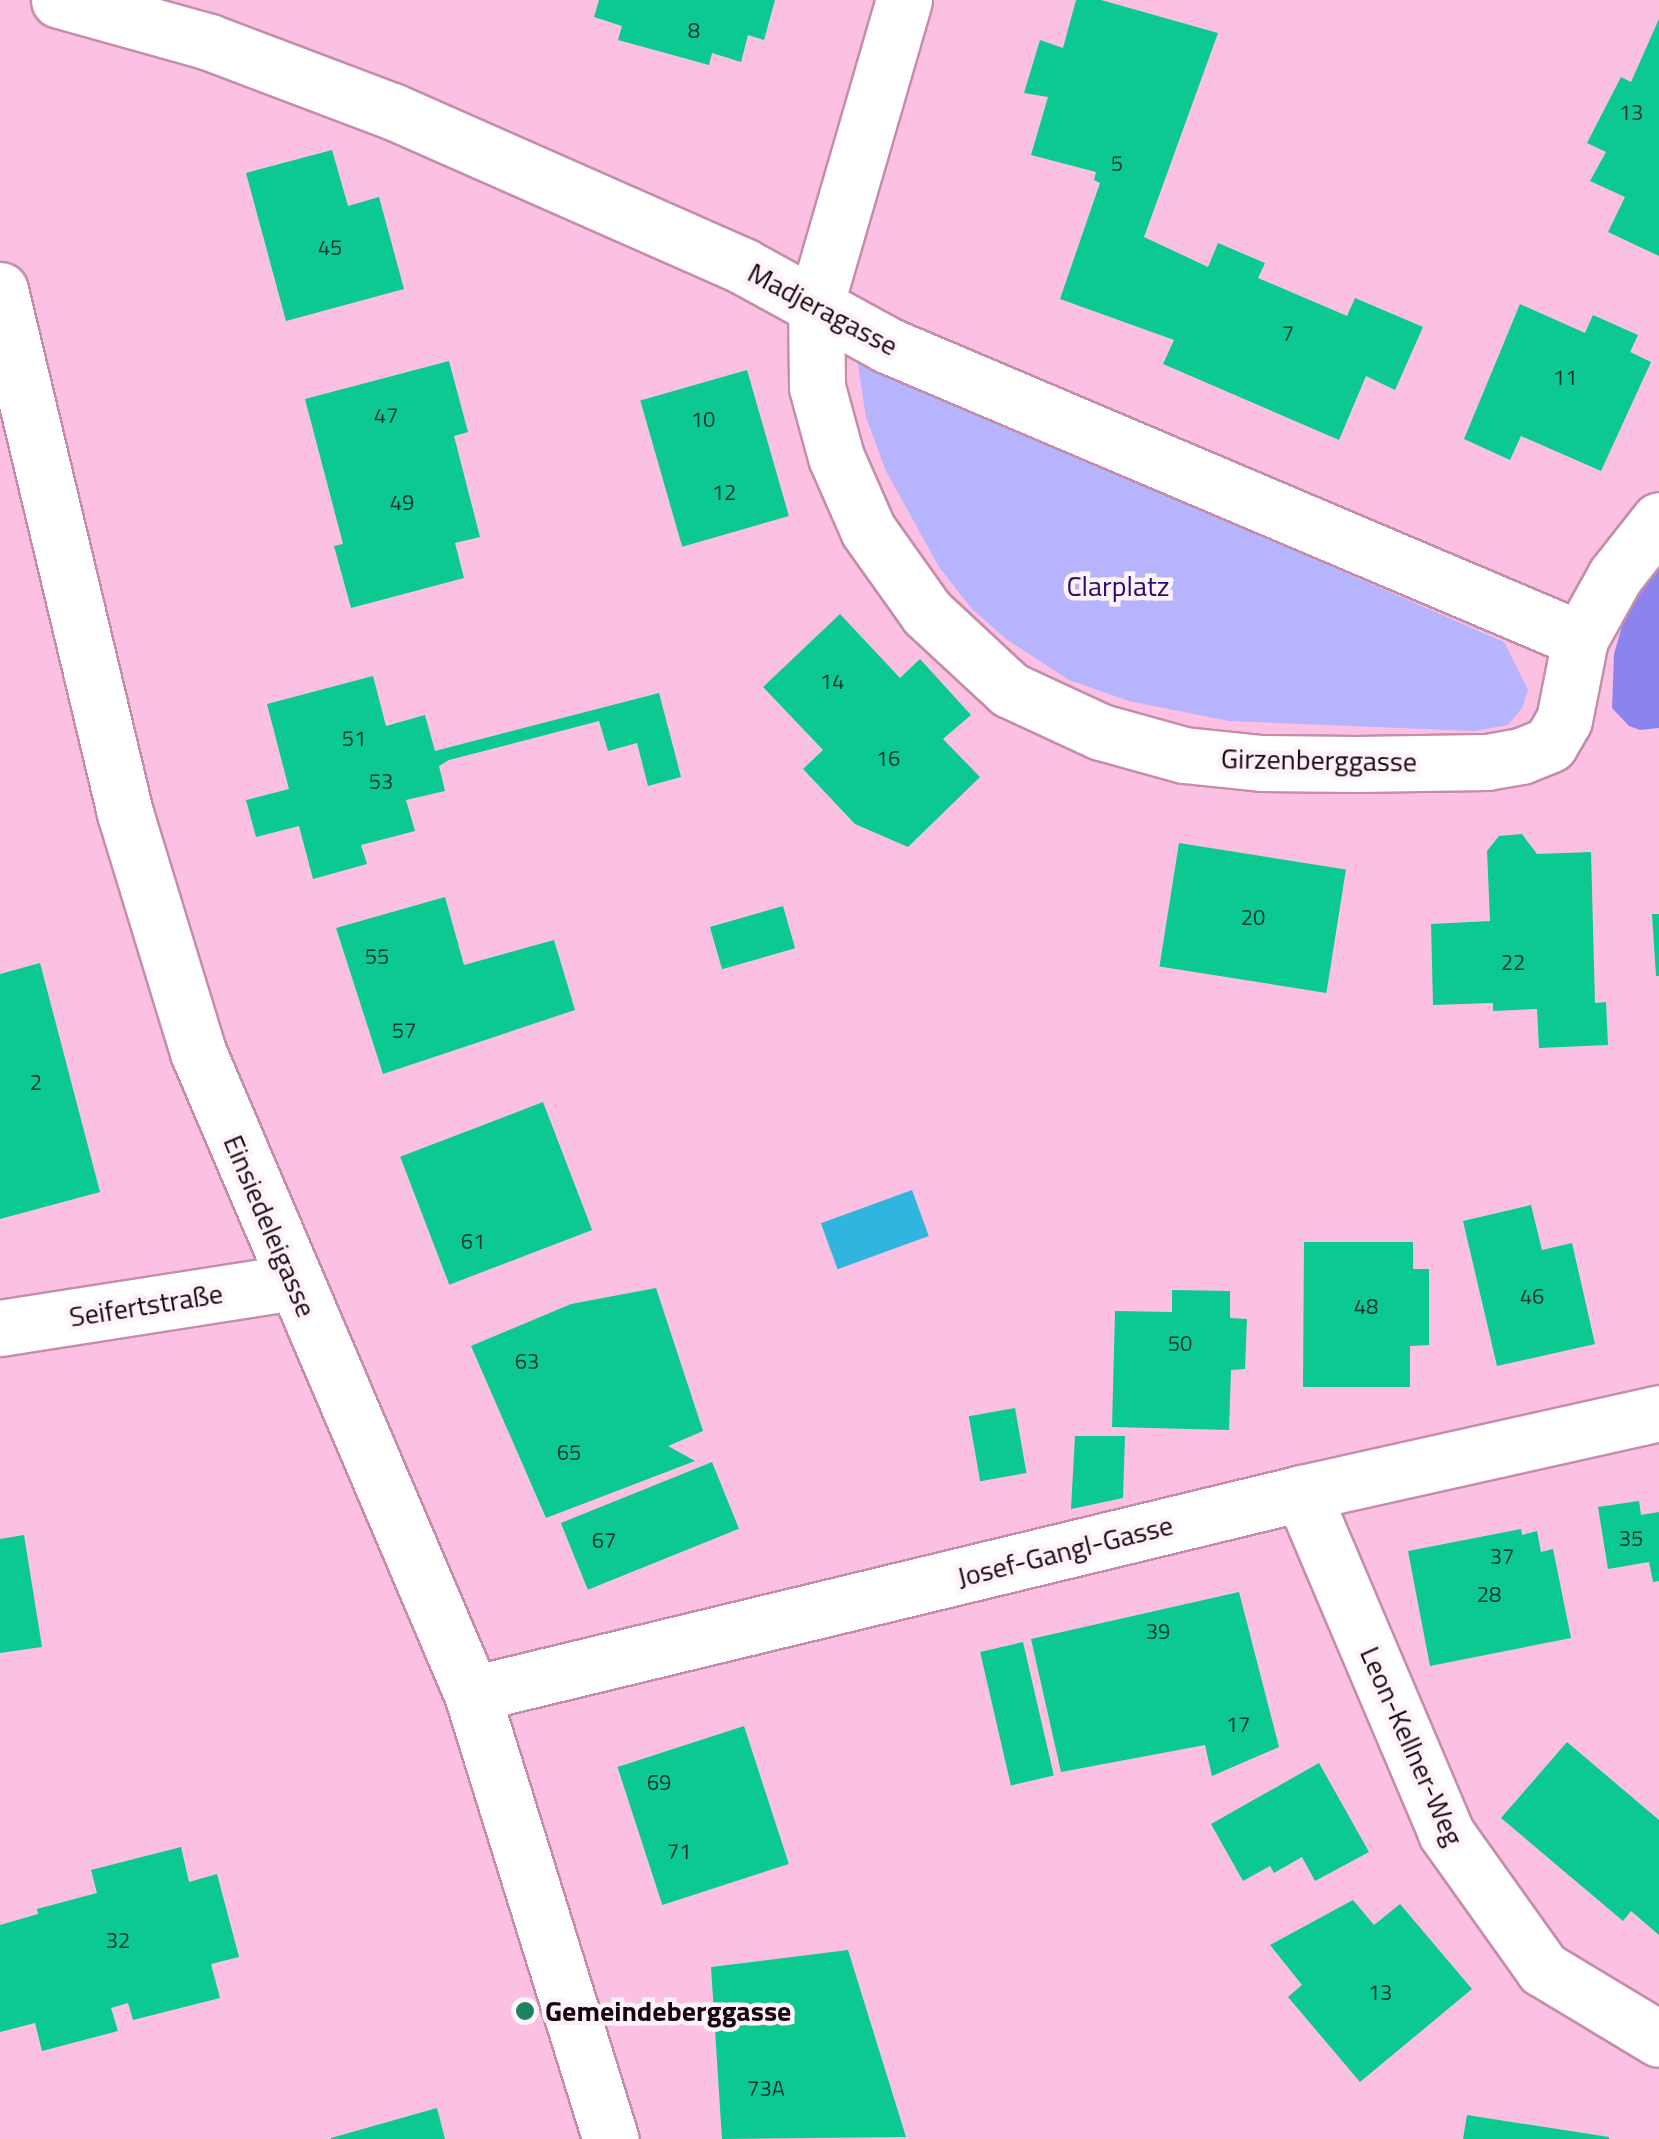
<!DOCTYPE html>
<meta charset="utf-8">
<style>
body{margin:0}
#map{position:relative;width:1659px;height:2139px;overflow:hidden;background:#fcc1e2;font-family:"Titillium Web",sans-serif}
div>[style]{position:absolute}
[style*='--x']{left:calc(var(--x)*1px);top:calc(var(--y)*1px);width:calc(var(--w)*1px);rotate:calc(var(--a)*1deg)}
.green>*{inset:0;background:#b5b4fc}
.forest>*{inset:0;background:#8b84ef}
.water>*{inset:0;background:#30b5df;transform-origin:0 0}
.building>*{inset:0;background:#0bc991;transform-origin:0 0}
.roads{filter:drop-shadow(2px 0 #c58dac) drop-shadow(-2px 0 #c58dac) drop-shadow(0 2px #c58dac) drop-shadow(0 -2px #c58dac)}
.minor>*{height:55px;margin:-27.5px;padding:0 27.5px;transform-origin:27.5px;border-radius:27.5px;background:#fff}
.tertiary>*{height:55px;margin:-27.5px;padding:0 27.5px;transform-origin:27.5px;border-radius:27.5px;background:#fff}
.dots>*{width:28px;height:28px;translate:-50% -50%;box-sizing:border-box;border:5px solid #fff2f9;border-radius:50%}
span{translate:-50% -50%;white-space:nowrap;text-align:center;line-height:1.15;-webkit-text-stroke:9px #fff2f9;paint-order:stroke}
.number-label{font-size:22px;color:#143630}
.number-label span{-webkit-text-stroke-width:0}
.street-label{font-size:28px;color:#17050f}
.park-label{font-size:28px;color:#290e6e}
.poi-label{font-size:28px;color:#17050f;font-weight:700}
.left{translate:0 -50%;text-align:left}
</style>
<div id="map">
<div class="green">
<i style="clip-path:polygon(857px 359px,1504px 642px,1528px 690px,1522px 708px,1508px 725px,1474px 731px,1229px 721px,1129px 701px,1069px 680px,1006px 639px,971px 608px,939px 567px,885px 469px,866px 417px)"></i>
</div>
<div class="forest">
<i style="clip-path:polygon(1659px 544px,1659px 728px,1640px 730px,1629px 726px,1612px 708px,1614px 654px,1634px 585px)"></i>
</div>
<div class="water">
<i style="left:912px;top:1190px;width:49px;height:97px;rotate:70deg"></i>
</div>
<div class="building">
<i style="clip-path:polygon(599px 0,775px 0,764px 40px,748px 35px,741px 62px,712px 53px,709px 65px,618px 40px,622px 26px,594px 17px)"></i>
<i style="clip-path:polygon(1076px 0,1101px 0,1218px 33px,1144px 237px,1208px 267px,1218px 243px,1265px 263px,1258px 278px,1347px 316px,1355px 298px,1423px 327px,1395px 390px,1366px 376px,1339px 440px,1163px 364px,1174px 340px,1060px 299px,1100px 183px,1094px 180px,1096px 172px,1031px 155px,1048px 97px,1024px 93px,1040px 40px,1063px 48px)"></i>
<i style="clip-path:polygon(1659px 19px,1659px 256px,1608px 232px,1625px 197px,1590px 181px,1606px 152px,1587px 143px,1621px 77px,1631px 82px)"></i>
<i style="clip-path:polygon(332px 150px,348px 206px,379px 197px,404px 289px,286px 321px,246px 173px)"></i>
<i style="clip-path:polygon(1520px 304px,1585px 333px,1593px 315px,1638px 335px,1630px 352px,1651px 362px,1601px 471px,1521px 436px,1510px 460px,1464px 439px)"></i>
<i style="clip-path:polygon(449px 361px,468px 432px,454px 436px,480px 537px,455px 543px,464px 578px,351px 608px,334px 546px,343px 544px,305px 399px)"></i>
<i style="left:747px;top:370px;width:152px;height:111px;rotate:74deg"></i>
<i style="clip-path:polygon(840px 614px,900px 678px,920px 659px,971px 715px,943px 739px,980px 777px,908px 847px,855px 824px,803px 769px,823px 750px,763px 687px)"></i>
<i style="clip-path:polygon(373px 676px,386px 726px,425px 715px,435px 751px,659px 693px,681px 777px,648px 786px,637px 743px,608px 751px,599px 721px,449px 760px,439px 766px,445px 791px,406px 800px,415px 831px,361px 845px,367px 864px,313px 879px,299px 826px,256px 837px,246px 800px,289px 789px,267px 704px)"></i>
<i style="clip-path:polygon(1522px 834px,1537px 854px,1591px 852px,1595px 1003px,1606px 1002px,1608px 1045px,1539px 1048px,1537px 1009px,1493px 1011px,1493px 1003px,1433px 1005px,1431px 924px,1490px 921px,1487px 851px,1499px 836px)"></i>
<i style="left:1179px;top:843px;width:169px;height:125px;rotate:9deg"></i>
<i style="clip-path:polygon(445px 897px,464px 965px,554px 940px,575px 1010px,383px 1074px,336px 928px)"></i>
<i style="left:783px;top:906px;width:44px;height:76px;rotate:74deg"></i>
<i style="clip-path:polygon(1652px 914px,1659px 914px,1659px 976px,1656px 976px)"></i>
<i style="clip-path:polygon(40px 963px,100px 1192px,0 1219px,0 974px)"></i>
<i style="left:543px;top:1102px;width:137px;height:153px;rotate:69deg"></i>
<i style="clip-path:polygon(1531px 1205px,1542px 1250px,1572px 1243px,1595px 1344px,1497px 1366px,1463px 1221px)"></i>
<i style="clip-path:polygon(1304px 1242px,1413px 1242px,1413px 1269px,1429px 1269px,1429px 1345px,1410px 1346px,1410px 1387px,1303px 1387px)"></i>
<i style="clip-path:polygon(656px 1288px,703px 1431px,668px 1446px,695px 1461px,546px 1518px,471px 1346px,571px 1304px)"></i>
<i style="clip-path:polygon(1172px 1290px,1230px 1291px,1230px 1318px,1247px 1319px,1245px 1369px,1231px 1370px,1229px 1430px,1112px 1427px,1115px 1311px,1172px 1312px)"></i>
<i style="left:1015px;top:1408px;width:66px;height:47px;rotate:80deg"></i>
<i style="clip-path:polygon(1075px 1436px,1125px 1436px,1123px 1498px,1071px 1509px)"></i>
<i style="left:712px;top:1462px;width:72px;height:163px;rotate:68deg"></i>
<i style="clip-path:polygon(1639px 1501px,1641px 1515px,1659px 1512px,1659px 1581px,1653px 1582px,1649px 1562px,1608px 1569px,1598px 1507px)"></i>
<i style="clip-path:polygon(1521px 1529px,1522px 1535px,1537px 1531px,1541px 1552px,1553px 1549px,1571px 1638px,1430px 1666px,1408px 1551px)"></i>
<i style="clip-path:polygon(24px 1535px,42px 1647px,0 1653px,0 1539px)"></i>
<i style="clip-path:polygon(1239px 1592px,1279px 1747px,1212px 1776px,1205px 1745px,1061px 1772px,1031px 1639px)"></i>
<i style="left:1023px;top:1642px;width:137px;height:44px;rotate:77deg"></i>
<i style="left:744px;top:1726px;width:145px;height:133px;rotate:72deg"></i>
<i style="clip-path:polygon(1567px 1742px,1659px 1820px,1659px 1935px,1631px 1911px,1623px 1921px,1501px 1818px)"></i>
<i style="clip-path:polygon(1319px 1763px,1369px 1852px,1315px 1881px,1302px 1857px,1274px 1873px,1270px 1866px,1243px 1881px,1211px 1824px)"></i>
<i style="clip-path:polygon(181px 1847px,189px 1882px,217px 1874px,239px 1957px,211px 1964px,220px 1998px,133px 2020px,128px 2003px,111px 2008px,118px 2031px,42px 2051px,35px 2023px,0 2032px,0 1925px,38px 1914px,37px 1909px,97px 1893px,91px 1870px)"></i>
<i style="clip-path:polygon(1353px 1900px,1374px 1925px,1400px 1904px,1472px 1989px,1360px 2082px,1288px 1997px,1302px 1985px,1270px 1945px)"></i>
<i style="clip-path:polygon(848px 1950px,906px 2137px,722px 2139px,711px 1967px)"></i>
<i style="clip-path:polygon(437px 2108px,445px 2139px,331px 2139px,331px 2138px)"></i>
<i style="clip-path:polygon(1467px 2115px,1609px 2137px,1609px 2139px,1463px 2139px)"></i>
</div>
<div class="roads">
<div class="minor">
<i style="--x:59;--y:0;--w:156;--a:15.6"></i>
<i style="--x:209;--y:42;--w:196;--a:20.7"></i>
<i style="--x:392;--y:111;--w:384;--a:23.8"></i>
<i style="--x:743;--y:266;--w:164;--a:28.7"></i>
<i style="--x:887;--y:345;--w:753;--a:22.99"></i>
<i style="--x:904;--y:0;--w:315;--a:106.2"></i>
<i style="--x:816;--y:302;--w:85;--a:89.3"></i>
<i style="--x:817;--y:387;--w:73;--a:74.8"></i>
<i style="--x:836;--y:457;--w:80;--a:66.3"></i>
<i style="--x:868;--y:530;--w:102;--a:54.6"></i>
<i style="--x:927;--y:613;--w:113;--a:42.9"></i>
<i style="--x:1010;--y:690;--w:100;--a:24.8"></i>
<i style="--x:1101;--y:732;--w:86;--a:15.5"></i>
<i style="--x:1184;--y:755;--w:78;--a:5.9"></i>
<i style="--x:1262;--y:763;--w:94;--a:0.6"></i>
<i style="--x:1356;--y:764;--w:131;--a:-0.9"></i>
<i style="--x:1487;--y:762;--w:35;--a:-10"></i>
<i style="--x:1521;--y:756;--w:31;--a:-22"></i>
<i style="--x:1550;--y:744;--w:28;--a:-60"></i>
<i style="--x:1564;--y:720;--w:83;--a:-78.8"></i>
<i style="--x:1580;--y:639;--w:72;--a:-60.9"></i>
<i style="--x:1615;--y:576;--w:71;--a:-51.8"></i>
<i style="--x:0;--y:1328;--w:297;--a:-8.9"></i>
<i style="--x:1302;--y:1493;--w:369;--a:67"></i>
<i style="--x:1446;--y:1833;--w:167;--a:54.5"></i>
<i style="--x:1543;--y:1969;--w:135;--a:31.1"></i>
<i style="--x:472;--y:1694;--w:854;--a:-13.61"></i>
<i style="--x:1302;--y:1493;--w:366;--a:-12.6"></i>
</div>
<div class="tertiary">
<i style="--x:0;--y:290;--w:538;--a:76.56"></i>
<i style="--x:125;--y:813;--w:250;--a:73"></i>
<i style="--x:198;--y:1052;--w:698;--a:66.89"></i>
<i style="--x:472;--y:1694;--w:466;--a:72.7"></i>
</div>
</div>
<div class="dots">
<i style="left:525px;top:2011px;background:#1a8460"></i>
</div>
<div class="number-label">
<span style="left:694px;top:31px">8</span>
<span style="left:1631px;top:113px">13</span>
<span style="left:1117px;top:164px">5</span>
<span style="left:330px;top:248px">45</span>
<span style="left:1288px;top:334px">7</span>
<span style="left:1565px;top:378px">11</span>
<span style="left:386px;top:416px">47</span>
<span style="left:703px;top:420px">10</span>
<span style="left:724px;top:493px">12</span>
<span style="left:402px;top:503px">49</span>
<span style="left:832px;top:682px">14</span>
<span style="left:354px;top:739px">51</span>
<span style="left:888px;top:759px">16</span>
<span style="left:381px;top:782px">53</span>
<span style="left:1253px;top:918px">20</span>
<span style="left:377px;top:957px">55</span>
<span style="left:1513px;top:963px">22</span>
<span style="left:404px;top:1031px">57</span>
<span style="left:36px;top:1083px">2</span>
<span style="left:473px;top:1242px">61</span>
<span style="left:1532px;top:1297px">46</span>
<span style="left:1366px;top:1307px">48</span>
<span style="left:1180px;top:1344px">50</span>
<span style="left:527px;top:1362px">63</span>
<span style="left:569px;top:1453px">65</span>
<span style="left:1631px;top:1539px">35</span>
<span style="left:604px;top:1541px">67</span>
<span style="left:1502px;top:1557px">37</span>
<span style="left:1489px;top:1595px">28</span>
<span style="left:1158px;top:1632px">39</span>
<span style="left:1238px;top:1725px">17</span>
<span style="left:659px;top:1783px">69</span>
<span style="left:679px;top:1852px">71</span>
<span style="left:118px;top:1941px">32</span>
<span style="left:1380px;top:1993px">13</span>
<span style="left:766px;top:2089px">73A</span>
</div>
<div class="street-label">
<span style="left:823px;top:309px;rotate:28deg">Madjeragasse</span>
<span style="left:1319px;top:760px;rotate:1deg">Girzenberggasse</span>
<span style="left:270px;top:1226px;rotate:67deg">Einsiedeleigasse</span>
<span style="left:146px;top:1305px;rotate:-9deg">Seifertstraße</span>
<span style="left:1065px;top:1551px;rotate:-14deg">Josef-Gangl-Gasse</span>
<span style="left:1412px;top:1746px;rotate:66deg">Leon-Kellner-Weg</span>
</div>
<div class="park-label">
<span style="left:1118px;top:586px">Clarplatz</span>
</div>
<div class="poi-label">
<span class="left" style="left:545px;top:2011px">Gemeindeberggasse</span>
</div>
</div>
